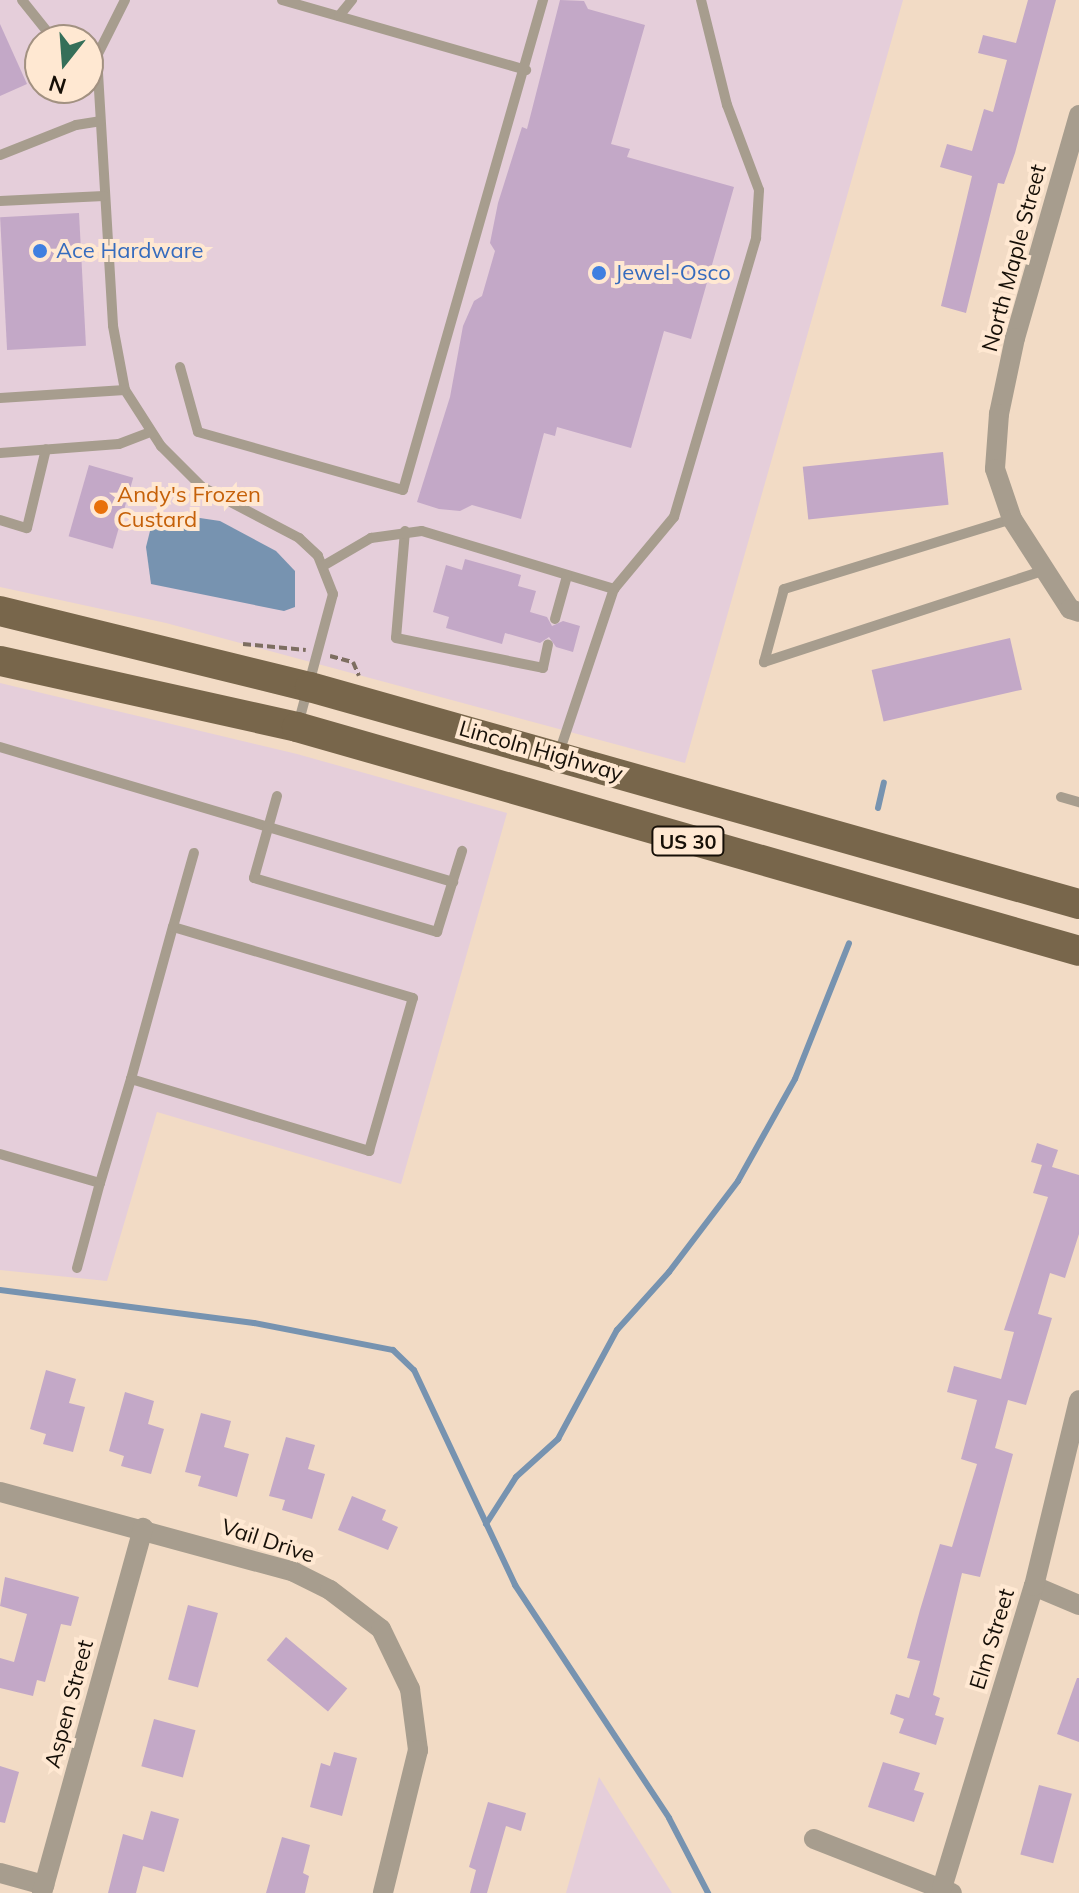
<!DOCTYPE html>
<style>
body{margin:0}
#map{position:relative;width:1079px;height:1893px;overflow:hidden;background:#f2dbc5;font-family:Mulish,sans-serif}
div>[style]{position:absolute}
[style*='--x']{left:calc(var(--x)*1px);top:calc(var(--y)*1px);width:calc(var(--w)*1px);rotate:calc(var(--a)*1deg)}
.commercial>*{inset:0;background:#e5ceda}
.water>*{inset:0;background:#7793b0}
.stream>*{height:6px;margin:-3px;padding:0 3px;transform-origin:3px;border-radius:3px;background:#7793b0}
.building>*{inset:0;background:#c3a8c7;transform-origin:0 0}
.path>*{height:4px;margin-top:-2px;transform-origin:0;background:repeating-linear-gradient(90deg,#7d6e60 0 8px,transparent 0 12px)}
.lane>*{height:10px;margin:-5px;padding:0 5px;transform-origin:5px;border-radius:5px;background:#a79d8e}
.street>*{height:20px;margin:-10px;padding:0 10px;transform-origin:10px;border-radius:10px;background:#a79d8e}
.primary>*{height:30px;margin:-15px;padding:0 15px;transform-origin:15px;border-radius:15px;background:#78664b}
.dots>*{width:22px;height:22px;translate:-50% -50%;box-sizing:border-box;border:4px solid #ffe8d2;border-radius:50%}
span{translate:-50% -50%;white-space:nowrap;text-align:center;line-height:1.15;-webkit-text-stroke:8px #ffe8d2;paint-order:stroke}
.shield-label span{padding:2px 6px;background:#ffe8d2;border:2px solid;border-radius:6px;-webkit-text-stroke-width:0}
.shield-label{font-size:20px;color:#160f07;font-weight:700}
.shop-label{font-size:22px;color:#366cbe}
.left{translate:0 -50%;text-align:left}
.street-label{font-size:22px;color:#160f07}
.food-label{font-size:22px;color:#c56008}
.north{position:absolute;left:24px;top:24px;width:80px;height:80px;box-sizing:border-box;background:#ffe8d2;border:2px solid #a29181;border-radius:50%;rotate:197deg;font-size:22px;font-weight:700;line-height:32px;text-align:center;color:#160f07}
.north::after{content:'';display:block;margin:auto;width:28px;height:36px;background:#356f59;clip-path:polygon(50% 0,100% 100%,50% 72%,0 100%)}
</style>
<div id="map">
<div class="commercial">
<i style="clip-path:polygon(evenodd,0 0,903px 0,685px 763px,166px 623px,0 587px,0 0,40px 40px,88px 40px,88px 88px,40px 88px,40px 40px)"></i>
<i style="clip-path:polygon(0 683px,297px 754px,507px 813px,401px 1184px,157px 1112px,107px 1281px,0 1270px)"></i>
<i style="clip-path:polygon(599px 1777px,672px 1893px,566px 1893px)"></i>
</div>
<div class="water">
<i style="clip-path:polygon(173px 514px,220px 521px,276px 551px,295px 571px,295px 607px,284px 611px,151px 584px,146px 547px,152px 523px)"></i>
</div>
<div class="stream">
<i style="--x:878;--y:808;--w:26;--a:-77"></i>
<i style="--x:0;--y:1290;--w:256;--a:7.4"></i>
<i style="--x:254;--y:1323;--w:142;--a:11"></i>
<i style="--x:393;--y:1350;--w:29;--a:44"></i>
<i style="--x:414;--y:1370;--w:238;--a:64.8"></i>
<i style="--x:515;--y:1585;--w:279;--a:56.5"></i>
<i style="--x:669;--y:1818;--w:85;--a:62.5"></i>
<i style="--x:486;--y:1524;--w:56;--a:-57.4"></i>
<i style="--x:516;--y:1477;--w:57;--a:-42.1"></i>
<i style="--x:558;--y:1439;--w:124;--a:-61.6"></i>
<i style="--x:617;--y:1330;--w:78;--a:-48.1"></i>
<i style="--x:669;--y:1272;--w:114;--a:-52.8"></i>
<i style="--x:738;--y:1181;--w:117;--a:-60.8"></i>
<i style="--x:795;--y:1079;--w:146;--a:-68.3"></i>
</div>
<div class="building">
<i style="clip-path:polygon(560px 0,584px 1px,588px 9px,645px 25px,611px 144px,630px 149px,627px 157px,734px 187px,691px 339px,664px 331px,631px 448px,557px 427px,555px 436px,544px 433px,521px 519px,472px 505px,460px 511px,439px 509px,417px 502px,450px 397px,463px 326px,474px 301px,482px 296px,495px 251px,490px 243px,498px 203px,522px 127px,527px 129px)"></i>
<i style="clip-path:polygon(1028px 0,1056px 0,1015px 153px,1004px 184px,998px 183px,966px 313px,941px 306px,972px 176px,940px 167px,947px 144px,972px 151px,984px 109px,993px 112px,1007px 60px,978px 53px,983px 35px,1016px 43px)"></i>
<i style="clip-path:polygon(0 24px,27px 84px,0 96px)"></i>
<i style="left:79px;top:213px;width:133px;height:79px;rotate:87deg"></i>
<i style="left:943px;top:452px;width:53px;height:141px;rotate:84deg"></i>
<i style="left:89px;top:465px;width:46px;height:74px;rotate:16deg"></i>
<i style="clip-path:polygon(465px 559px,521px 575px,518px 586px,536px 591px,530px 612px,547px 617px,552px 626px,563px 621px,580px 626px,573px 652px,556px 647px,549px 637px,540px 643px,505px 633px,502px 644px,446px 628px,449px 617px,433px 612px,446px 565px,462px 570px)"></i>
<i style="left:1010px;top:638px;width:53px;height:142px;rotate:77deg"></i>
<i style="clip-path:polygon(1037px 1143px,1058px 1150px,1052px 1167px,1079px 1175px,1079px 1234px,1065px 1278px,1050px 1273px,1038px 1314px,1052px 1318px,1026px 1405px,1008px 1400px,995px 1448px,1013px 1454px,980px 1577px,962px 1573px,933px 1695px,940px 1698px,935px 1715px,944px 1718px,936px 1745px,899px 1733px,904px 1719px,890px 1714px,896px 1694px,909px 1698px,920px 1661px,907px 1658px,920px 1610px,940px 1544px,952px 1547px,977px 1464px,961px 1459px,977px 1400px,947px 1392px,954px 1366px,1001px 1379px,1014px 1332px,1004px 1330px,1048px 1197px,1033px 1193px,1042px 1165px,1031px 1162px)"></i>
<i style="clip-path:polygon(46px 1370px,76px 1379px,69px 1403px,85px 1407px,73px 1452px,43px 1444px,46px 1434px,30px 1429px)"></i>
<i style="clip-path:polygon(125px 1392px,154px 1401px,148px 1424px,164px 1429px,151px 1474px,121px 1466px,124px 1456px,109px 1451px)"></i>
<i style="clip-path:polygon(201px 1413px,231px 1421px,224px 1447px,249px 1454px,237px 1497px,198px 1486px,201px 1476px,185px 1472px)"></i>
<i style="clip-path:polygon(286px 1437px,315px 1445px,308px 1469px,325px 1474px,312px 1519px,282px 1510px,285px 1500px,269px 1496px)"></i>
<i style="clip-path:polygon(352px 1496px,386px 1510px,382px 1520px,398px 1527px,388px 1550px,338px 1530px)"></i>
<i style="clip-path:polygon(5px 1577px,79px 1597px,71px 1626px,61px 1624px,45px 1682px,37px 1680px,33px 1696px,0 1688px,0 1658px,14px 1662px,27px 1614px,0 1606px)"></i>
<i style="left:188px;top:1605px;width:31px;height:77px;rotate:15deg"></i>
<i style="left:286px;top:1637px;width:80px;height:30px;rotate:40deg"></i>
<i style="clip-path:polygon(1077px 1678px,1079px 1678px,1079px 1742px,1057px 1734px)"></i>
<i style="left:154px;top:1719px;width:43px;height:49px;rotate:15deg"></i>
<i style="clip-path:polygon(334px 1752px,357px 1758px,342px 1816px,310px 1807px,321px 1763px,330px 1766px)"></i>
<i style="clip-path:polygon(883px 1762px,920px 1773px,914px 1790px,924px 1793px,914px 1822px,868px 1807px)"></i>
<i style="clip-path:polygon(0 1766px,19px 1772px,5px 1823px,0 1822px)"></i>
<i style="left:1039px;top:1785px;width:34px;height:72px;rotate:15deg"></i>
<i style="clip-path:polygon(488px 1802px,526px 1813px,521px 1831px,506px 1826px,487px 1893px,470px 1893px,476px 1870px,469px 1867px)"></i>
<i style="clip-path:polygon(151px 1811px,179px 1819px,164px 1872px,143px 1866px,136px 1893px,108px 1893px,123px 1834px,143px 1840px)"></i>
<i style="clip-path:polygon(282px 1837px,310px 1845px,303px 1873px,309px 1876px,305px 1893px,266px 1893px)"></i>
</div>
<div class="path">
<i style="--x:243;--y:644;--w:63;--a:5.4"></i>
<i style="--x:330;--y:656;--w:24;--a:15"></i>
<i style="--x:353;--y:662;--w:15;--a:67"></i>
</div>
<div class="lane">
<i style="--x:22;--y:0;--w:51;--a:51.3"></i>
<i style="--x:125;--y:0;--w:63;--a:116.6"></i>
<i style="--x:97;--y:56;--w:270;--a:86.6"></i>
<i style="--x:113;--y:326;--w:65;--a:79.4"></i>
<i style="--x:125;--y:390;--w:67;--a:57.3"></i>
<i style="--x:161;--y:446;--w:58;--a:45"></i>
<i style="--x:202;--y:487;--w:110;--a:27.7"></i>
<i style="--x:299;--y:538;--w:26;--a:43"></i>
<i style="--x:318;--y:556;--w:41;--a:68.5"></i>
<i style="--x:333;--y:594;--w:136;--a:105"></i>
<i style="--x:282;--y:0;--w:254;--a:16"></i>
<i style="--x:339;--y:16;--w:21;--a:-51"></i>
<i style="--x:0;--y:155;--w:82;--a:-21.5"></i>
<i style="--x:76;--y:125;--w:24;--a:-9"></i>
<i style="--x:0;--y:201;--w:104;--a:-2.8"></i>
<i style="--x:180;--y:367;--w:67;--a:74.5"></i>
<i style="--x:198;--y:432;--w:213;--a:15.8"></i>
<i style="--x:403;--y:490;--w:510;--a:-74.05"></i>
<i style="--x:0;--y:398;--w:125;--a:-3.7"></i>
<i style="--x:0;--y:453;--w:119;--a:-4.3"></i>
<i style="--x:119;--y:444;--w:34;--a:-21"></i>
<i style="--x:1012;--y:519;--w:239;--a:162.9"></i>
<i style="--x:784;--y:589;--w:76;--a:105.3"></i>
<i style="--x:764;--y:662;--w:296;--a:-18.1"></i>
<i style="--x:0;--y:520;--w:28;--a:17"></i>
<i style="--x:27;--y:528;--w:81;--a:-76.5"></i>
<i style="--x:405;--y:531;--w:107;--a:94.8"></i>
<i style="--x:396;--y:638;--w:150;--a:11.5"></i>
<i style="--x:543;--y:668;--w:24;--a:-78"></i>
<i style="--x:323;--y:566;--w:56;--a:-30.3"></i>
<i style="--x:371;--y:538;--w:51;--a:-7.8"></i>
<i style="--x:422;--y:531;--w:201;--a:16.8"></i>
<i style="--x:555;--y:619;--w:45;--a:-74.4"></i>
<i style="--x:0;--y:747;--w:473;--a:16.6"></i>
<i style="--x:559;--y:753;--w:173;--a:-71.5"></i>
<i style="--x:614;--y:589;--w:94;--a:-50.2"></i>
<i style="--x:674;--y:517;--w:291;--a:-73.6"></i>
<i style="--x:756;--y:238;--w:48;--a:-86.4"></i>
<i style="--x:759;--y:190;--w:91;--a:-110.6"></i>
<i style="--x:727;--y:105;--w:108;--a:-103.9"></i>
<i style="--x:277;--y:796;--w:85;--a:105.7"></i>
<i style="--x:254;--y:878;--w:191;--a:16.4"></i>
<i style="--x:437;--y:932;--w:85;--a:-72.8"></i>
<i style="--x:1061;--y:797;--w:19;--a:16"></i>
<i style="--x:131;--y:1079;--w:158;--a:-74.6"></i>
<i style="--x:0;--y:1154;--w:104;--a:16.2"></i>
<i style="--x:100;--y:1183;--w:109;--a:-73.4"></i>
<i style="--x:131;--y:1079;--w:249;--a:16.8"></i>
<i style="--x:369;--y:1151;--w:159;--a:-74"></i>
<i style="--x:413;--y:998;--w:250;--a:-163.5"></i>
<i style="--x:173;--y:927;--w:77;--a:-74.2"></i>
<i style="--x:77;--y:1268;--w:88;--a:-74.9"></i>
</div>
<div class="street">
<i style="--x:1079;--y:115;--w:232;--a:106"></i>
<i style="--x:1015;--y:338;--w:78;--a:101.9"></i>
<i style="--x:999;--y:414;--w:55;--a:94.2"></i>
<i style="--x:995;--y:469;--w:53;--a:71.2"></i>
<i style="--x:1012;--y:519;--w:107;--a:57.2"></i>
<i style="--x:1070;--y:609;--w:9;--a:18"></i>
<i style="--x:0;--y:1492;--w:305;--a:15.2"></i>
<i style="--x:294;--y:1572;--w:40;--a:26.6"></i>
<i style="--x:330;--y:1590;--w:64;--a:37.4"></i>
<i style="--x:381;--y:1629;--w:67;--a:64.2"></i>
<i style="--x:410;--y:1689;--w:62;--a:82.5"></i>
<i style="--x:418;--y:1750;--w:147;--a:103.8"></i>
<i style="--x:1034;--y:1586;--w:49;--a:22.9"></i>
<i style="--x:814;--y:1839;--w:148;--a:21.4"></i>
<i style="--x:0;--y:1873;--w:46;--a:15.3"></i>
<i style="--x:942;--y:1888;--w:316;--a:-73.1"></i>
<i style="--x:1034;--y:1586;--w:191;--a:-76.4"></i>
<i style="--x:42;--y:1893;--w:379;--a:-74.5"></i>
</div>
<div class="primary">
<i style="--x:0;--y:611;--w:319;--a:13.8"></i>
<i style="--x:310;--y:687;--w:799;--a:15.76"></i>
<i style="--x:0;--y:661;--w:304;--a:12.5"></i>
<i style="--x:297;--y:727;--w:813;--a:15.98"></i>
</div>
<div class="dots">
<i style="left:40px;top:251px;background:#3f7fe0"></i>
<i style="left:599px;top:273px;background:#3f7fe0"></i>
<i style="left:101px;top:507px;background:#e8710a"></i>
</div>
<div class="shield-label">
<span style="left:688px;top:841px">US 30</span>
</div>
<div class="shop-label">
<span class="left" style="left:56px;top:251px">Ace Hardware</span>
<span class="left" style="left:615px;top:273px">Jewel-Osco</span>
</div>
<div class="street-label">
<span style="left:1014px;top:258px;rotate:-75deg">North Maple Street</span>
<span style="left:541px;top:751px;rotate:16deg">Lincoln Highway</span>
<span style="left:268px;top:1541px;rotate:18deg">Vail Drive</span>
<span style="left:992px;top:1639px;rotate:-73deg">Elm Street</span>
<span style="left:69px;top:1704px;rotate:-75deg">Aspen Street</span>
</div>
<div class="food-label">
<span class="left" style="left:117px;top:507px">Andy's Frozen<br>Custard</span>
</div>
<div class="north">N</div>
</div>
